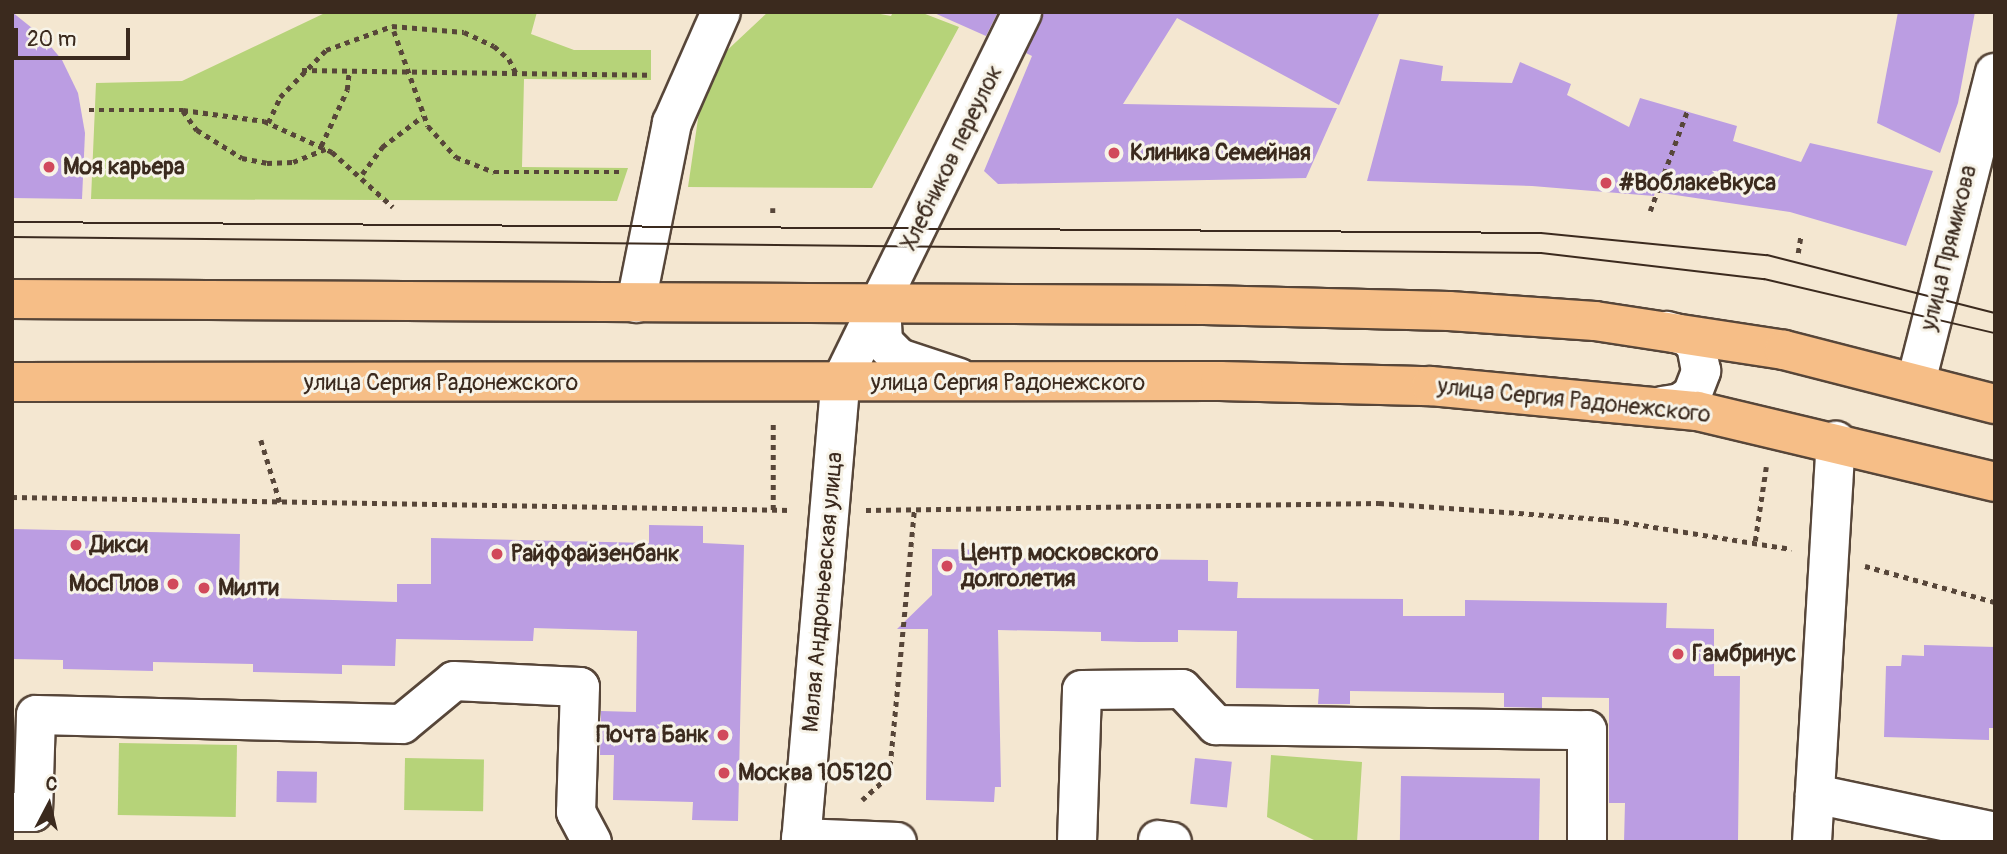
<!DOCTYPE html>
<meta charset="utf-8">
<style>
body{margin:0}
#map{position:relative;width:2007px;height:854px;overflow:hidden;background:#f4e7d1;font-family:Pangolin,sans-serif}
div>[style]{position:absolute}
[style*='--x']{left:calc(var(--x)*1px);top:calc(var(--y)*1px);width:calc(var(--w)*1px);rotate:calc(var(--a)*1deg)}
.green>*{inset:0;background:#b6d379;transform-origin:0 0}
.building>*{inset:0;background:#bb9de2;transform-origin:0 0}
.path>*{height:4.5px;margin-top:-2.25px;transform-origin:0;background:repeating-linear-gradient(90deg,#574639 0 5px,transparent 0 10px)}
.roads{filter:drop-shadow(2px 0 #574639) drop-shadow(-2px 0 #574639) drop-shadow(0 2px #574639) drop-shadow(0 -2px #574639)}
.minor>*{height:38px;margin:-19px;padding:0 19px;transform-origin:19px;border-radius:19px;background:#fff}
.major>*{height:38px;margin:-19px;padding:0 19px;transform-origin:19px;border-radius:19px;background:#f6be87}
.tram>*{height:2px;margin:-1px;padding:0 1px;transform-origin:1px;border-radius:1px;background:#3b2a1e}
.dots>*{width:19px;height:19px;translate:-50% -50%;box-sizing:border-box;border:4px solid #f7f3e8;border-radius:50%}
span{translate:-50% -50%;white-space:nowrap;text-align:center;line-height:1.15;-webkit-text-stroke:6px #f7f3e8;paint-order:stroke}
.poi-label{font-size:23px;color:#3b2a1e;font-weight:700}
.left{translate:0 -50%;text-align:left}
.right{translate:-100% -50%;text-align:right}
.street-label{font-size:23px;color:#3b2a1e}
.frame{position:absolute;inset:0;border:14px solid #3b2a1e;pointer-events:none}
.north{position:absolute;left:14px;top:770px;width:70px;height:70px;-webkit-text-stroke:5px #f7f3e8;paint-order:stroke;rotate:7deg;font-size:19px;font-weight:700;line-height:28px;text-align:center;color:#3b2a1e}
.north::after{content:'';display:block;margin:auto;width:24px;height:32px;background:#3b2a1e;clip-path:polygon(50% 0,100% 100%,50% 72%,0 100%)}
.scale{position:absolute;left:14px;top:28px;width:116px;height:32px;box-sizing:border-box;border:4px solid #3b2a1e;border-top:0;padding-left:9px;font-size:21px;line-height:24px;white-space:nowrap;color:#3b2a1e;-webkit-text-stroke:5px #f7f3e8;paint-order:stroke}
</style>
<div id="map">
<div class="green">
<i style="clip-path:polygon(327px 12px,537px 12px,531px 34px,574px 50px,651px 50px,651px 80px,524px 79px,522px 167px,628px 168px,617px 201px,91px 199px,96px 83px,182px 81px)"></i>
<i style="clip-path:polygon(768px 12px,870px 12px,891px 16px,893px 12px,920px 12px,959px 27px,872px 188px,688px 187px,705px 71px)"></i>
<i style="left:119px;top:743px;width:118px;height:72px;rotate:1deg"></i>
<i style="clip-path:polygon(1271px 755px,1362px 762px,1357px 842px,1318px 842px,1267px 817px)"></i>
<i style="left:405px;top:758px;width:79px;height:52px;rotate:1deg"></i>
</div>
<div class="building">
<i style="clip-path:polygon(12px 12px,42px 36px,62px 60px,78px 93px,85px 133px,82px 199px,12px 198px)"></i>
<i style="clip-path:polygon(932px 12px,998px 12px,986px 36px)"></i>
<i style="clip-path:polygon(1044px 12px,1380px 12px,1339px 105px,1177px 18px,1123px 104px,1337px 108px,1306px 178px,998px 184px,984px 171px,1032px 56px,1026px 53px)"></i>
<i style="clip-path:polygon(1898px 12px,1975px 12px,1958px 103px,1940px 153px,1877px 123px)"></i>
<i style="clip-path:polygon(1400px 59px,1443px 66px,1441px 81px,1512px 83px,1520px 62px,1571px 84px,1567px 95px,1629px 127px,1640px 98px,1737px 126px,1733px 141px,1801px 162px,1810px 143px,1933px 171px,1906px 246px,1790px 212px,1655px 192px,1654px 196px,1532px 186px,1367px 181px)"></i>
<i style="clip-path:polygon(649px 525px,703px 526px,703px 543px,744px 545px,738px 821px,692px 820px,693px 802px,613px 800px,614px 755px,600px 755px,601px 711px,636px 712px,637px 631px,534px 628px,533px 641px,396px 639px,395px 666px,342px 665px,342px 674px,253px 672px,253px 664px,153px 662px,153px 671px,63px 669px,63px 660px,12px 659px,12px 529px,240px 534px,239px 597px,397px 602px,397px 584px,431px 584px,431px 538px,649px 543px)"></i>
<i style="clip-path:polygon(932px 549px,1003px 550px,1003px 558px,1208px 560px,1208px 581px,1238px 582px,1237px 598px,1403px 599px,1403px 616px,1465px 616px,1465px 600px,1667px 603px,1666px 628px,1714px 629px,1714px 676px,1740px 676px,1738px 842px,1624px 842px,1625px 803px,1609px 803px,1609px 698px,1542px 697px,1542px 708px,1504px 707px,1504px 693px,1350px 691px,1350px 704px,1318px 704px,1319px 689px,1236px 688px,1237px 631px,1178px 630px,1178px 642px,1139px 642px,1101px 641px,1101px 632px,998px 630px,1001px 787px,995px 787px,994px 802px,926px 800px,928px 629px,897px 629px,932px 595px)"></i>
<i style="clip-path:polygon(1924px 645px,1995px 647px,1995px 728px,1989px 728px,1989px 740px,1884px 737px,1886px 666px,1901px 666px,1902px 655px,1924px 656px)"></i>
<i style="left:1195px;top:758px;width:37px;height:46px;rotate:6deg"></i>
<i style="left:277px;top:771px;width:40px;height:31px;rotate:1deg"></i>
<i style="left:1401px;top:776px;width:139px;height:66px;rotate:1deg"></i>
</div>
<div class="path">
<i style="--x:394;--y:31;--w:101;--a:70.3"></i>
<i style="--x:428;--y:126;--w:42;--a:47.9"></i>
<i style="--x:456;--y:157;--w:41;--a:21.5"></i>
<i style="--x:494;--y:172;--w:130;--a:0"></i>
<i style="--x:302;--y:70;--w:349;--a:0.8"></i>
<i style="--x:89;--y:110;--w:94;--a:0"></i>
<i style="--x:183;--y:110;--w:82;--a:7.7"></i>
<i style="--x:264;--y:121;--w:75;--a:24.5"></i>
<i style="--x:332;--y:152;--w:82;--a:42"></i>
<i style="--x:183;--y:111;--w:24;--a:54"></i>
<i style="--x:197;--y:130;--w:53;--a:31.9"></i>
<i style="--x:242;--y:158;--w:25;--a:11"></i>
<i style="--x:267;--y:163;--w:26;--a:-2"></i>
<i style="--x:293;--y:162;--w:35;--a:-22"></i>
<i style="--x:268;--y:123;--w:29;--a:-65"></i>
<i style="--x:280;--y:97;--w:66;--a:-45.6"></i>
<i style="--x:326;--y:50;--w:70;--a:-20"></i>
<i style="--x:392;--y:26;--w:72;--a:4.8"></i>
<i style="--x:464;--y:32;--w:33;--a:25"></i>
<i style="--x:494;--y:46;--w:20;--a:41"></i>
<i style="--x:509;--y:59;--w:16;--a:63"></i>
<i style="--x:321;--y:146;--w:62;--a:-65.1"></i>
<i style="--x:347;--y:90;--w:19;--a:-84"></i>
<i style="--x:362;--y:174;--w:34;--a:-53"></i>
<i style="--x:382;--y:147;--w:51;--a:-37.1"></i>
<i style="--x:773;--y:208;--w:8;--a:90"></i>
<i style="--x:1650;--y:211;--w:109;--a:-69.6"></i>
<i style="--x:1798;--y:253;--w:18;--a:-81"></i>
<i style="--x:261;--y:440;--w:65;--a:73"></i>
<i style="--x:12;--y:497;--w:780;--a:0.95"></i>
<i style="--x:773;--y:510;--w:89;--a:-90"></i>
<i style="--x:866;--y:510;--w:513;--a:-0.78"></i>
<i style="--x:1379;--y:503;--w:226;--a:4.1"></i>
<i style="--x:1604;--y:519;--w:190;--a:9.1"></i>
<i style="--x:1755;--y:541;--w:75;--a:-81.5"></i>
<i style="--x:1865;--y:566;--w:135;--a:15.5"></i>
<i style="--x:862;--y:800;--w:36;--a:-42"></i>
<i style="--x:889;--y:776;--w:266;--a:-84.6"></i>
</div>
<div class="roads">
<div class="minor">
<i style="--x:636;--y:303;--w:184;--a:-78.7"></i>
<i style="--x:672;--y:123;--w:121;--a:-66.2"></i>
<i style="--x:881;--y:304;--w:38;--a:87"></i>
<i style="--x:883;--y:342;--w:23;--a:45"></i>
<i style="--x:899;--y:358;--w:63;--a:18.4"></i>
<i style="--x:1916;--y:382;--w:319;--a:-75.7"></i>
<i style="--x:1662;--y:406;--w:18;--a:-9"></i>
<i style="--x:1680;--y:403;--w:14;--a:-34"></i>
<i style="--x:1692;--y:395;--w:26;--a:-69"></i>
<i style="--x:1701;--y:371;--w:26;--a:-101"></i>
<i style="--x:1696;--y:345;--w:13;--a:-138"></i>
<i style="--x:1686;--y:336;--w:20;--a:-165"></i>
<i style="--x:1815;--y:794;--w:184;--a:11.9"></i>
<i style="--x:12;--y:812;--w:21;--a:0"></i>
<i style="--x:33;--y:812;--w:97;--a:-88.2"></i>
<i style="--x:36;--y:715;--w:366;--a:1.4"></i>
<i style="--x:402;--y:724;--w:67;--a:-39.6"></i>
<i style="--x:454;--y:681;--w:126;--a:2.7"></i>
<i style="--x:580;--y:687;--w:125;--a:91.8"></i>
<i style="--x:576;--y:812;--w:34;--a:62"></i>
<i style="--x:801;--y:838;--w:96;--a:2.4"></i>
<i style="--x:1158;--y:840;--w:14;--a:8"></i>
<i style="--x:801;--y:842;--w:460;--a:-85.1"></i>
<i style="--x:840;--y:384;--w:414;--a:-63.9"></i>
<i style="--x:1077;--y:842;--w:152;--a:-88.1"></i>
<i style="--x:1082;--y:690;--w:100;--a:-0.6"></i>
<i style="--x:1182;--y:689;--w:50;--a:46.6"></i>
<i style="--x:1216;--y:725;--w:371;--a:0.8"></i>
<i style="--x:1587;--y:730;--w:112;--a:90"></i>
<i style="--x:1812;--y:842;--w:402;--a:-86.6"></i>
</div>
<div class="major">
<i style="--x:12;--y:299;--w:1192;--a:0.29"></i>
<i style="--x:1204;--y:305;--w:245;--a:1.4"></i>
<i style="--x:1449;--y:311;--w:146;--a:3.9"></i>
<i style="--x:1595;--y:321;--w:191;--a:8.7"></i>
<i style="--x:1784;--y:350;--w:218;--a:14.4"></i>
<i style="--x:12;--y:382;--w:1208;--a:-0.05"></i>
<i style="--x:1220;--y:381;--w:211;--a:1.4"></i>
<i style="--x:1431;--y:386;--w:267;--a:5.4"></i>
<i style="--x:1697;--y:411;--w:306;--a:13.4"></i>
</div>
</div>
<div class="tram">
<i style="--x:12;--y:222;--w:1529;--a:0.41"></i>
<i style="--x:1541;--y:233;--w:227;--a:5.6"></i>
<i style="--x:1767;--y:255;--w:235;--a:14.3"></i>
<i style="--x:12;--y:237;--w:1529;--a:0.6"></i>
<i style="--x:1541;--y:253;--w:225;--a:6.7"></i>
<i style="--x:1764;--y:279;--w:237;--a:13.2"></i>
</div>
<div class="dots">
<i style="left:1114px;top:153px;background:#d1495b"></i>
<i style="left:49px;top:167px;background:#d1495b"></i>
<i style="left:1606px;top:183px;background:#d1495b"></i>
<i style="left:76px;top:545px;background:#d1495b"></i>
<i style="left:497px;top:554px;background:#d1495b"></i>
<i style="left:947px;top:566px;background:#d1495b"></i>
<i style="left:173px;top:584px;background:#d1495b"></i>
<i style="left:204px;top:588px;background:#d1495b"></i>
<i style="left:1678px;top:654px;background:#d1495b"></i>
<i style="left:723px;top:735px;background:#d1495b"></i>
<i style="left:724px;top:773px;background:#d1495b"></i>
</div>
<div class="poi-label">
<span class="left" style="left:1130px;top:153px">Клиника Семейная</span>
<span class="left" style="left:63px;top:167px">Моя карьера</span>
<span class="left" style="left:1620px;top:183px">#ВоблакеВкуса</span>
<span class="left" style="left:90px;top:545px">Дикси</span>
<span class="left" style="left:961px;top:566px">Центр московского<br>долголетия</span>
<span class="left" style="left:511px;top:554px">Райффайзенбанк</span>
<span class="right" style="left:159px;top:584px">МосПлов</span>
<span class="left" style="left:218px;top:588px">Милти</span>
<span class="left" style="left:1692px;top:654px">Гамбринус</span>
<span class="right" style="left:709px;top:735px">Почта Банк</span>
<span class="left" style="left:738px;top:773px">Москва 105120</span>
</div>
<div class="street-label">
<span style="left:952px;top:158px;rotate:-64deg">Хлебников переулок</span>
<span style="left:1949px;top:248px;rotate:-76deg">улица Прямикова</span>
<span style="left:441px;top:383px">улица Сергия Радонежского</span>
<span style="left:1008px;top:383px">улица Сергия Радонежского</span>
<span style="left:1574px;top:401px;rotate:6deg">улица Сергия Радонежского</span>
<span style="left:823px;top:592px;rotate:-85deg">Малая Андроньевская улица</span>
</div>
<div class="frame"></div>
<div class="north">С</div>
<div class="scale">20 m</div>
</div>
